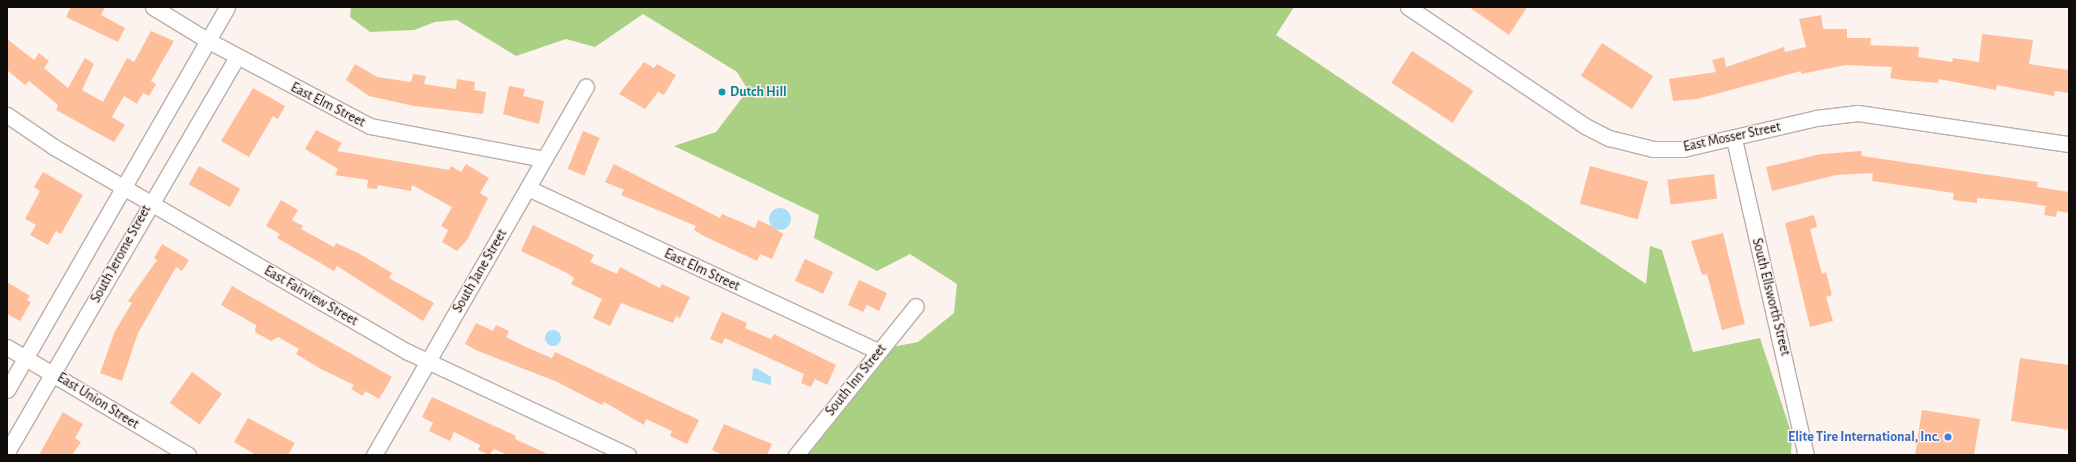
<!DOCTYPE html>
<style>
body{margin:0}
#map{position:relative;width:2076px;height:462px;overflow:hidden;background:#fdf3ee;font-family:"Alegreya Sans",sans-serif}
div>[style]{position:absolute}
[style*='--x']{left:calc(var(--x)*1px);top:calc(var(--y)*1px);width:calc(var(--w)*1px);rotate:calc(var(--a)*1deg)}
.forest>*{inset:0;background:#aad083}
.water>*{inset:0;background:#a9def9}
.round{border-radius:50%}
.building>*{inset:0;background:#febe9a;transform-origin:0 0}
.roads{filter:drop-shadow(1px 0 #b9afaa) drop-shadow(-1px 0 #b9afaa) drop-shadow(0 1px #b9afaa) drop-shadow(0 -1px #b9afaa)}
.street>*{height:15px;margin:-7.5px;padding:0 7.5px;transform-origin:7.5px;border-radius:7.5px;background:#fff}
.dots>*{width:11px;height:11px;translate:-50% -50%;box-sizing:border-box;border:2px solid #fdf3ee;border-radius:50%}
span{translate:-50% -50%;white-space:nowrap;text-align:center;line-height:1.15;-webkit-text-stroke:3px #fdf3ee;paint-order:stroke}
.culture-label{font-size:14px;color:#0d838f;font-weight:700}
.left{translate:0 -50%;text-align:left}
.street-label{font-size:14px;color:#0f0c0a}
.shop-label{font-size:14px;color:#366cbe;font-weight:700}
.right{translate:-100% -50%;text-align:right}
.frame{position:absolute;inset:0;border:8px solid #0f0c0a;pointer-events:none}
</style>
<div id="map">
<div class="forest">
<i style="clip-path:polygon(351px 7px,1294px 7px,1276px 35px,1646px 284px,1650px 246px,1662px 250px,1693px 352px,1760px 338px,1792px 435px,1791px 455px,807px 455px,892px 347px,918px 342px,954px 313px,957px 284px,910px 254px,877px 271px,814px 238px,819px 215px,674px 146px,716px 132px,748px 90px,737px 72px,643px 14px,595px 47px,566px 39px,516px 56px,457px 20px,435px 22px,414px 30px,370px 32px,350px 17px)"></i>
</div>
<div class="water">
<i class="round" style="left:769px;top:208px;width:22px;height:22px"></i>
<i class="round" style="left:545px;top:330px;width:16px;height:16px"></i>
<i style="clip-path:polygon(756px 368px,771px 377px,771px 385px,752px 380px,753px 369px)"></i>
</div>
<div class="building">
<i style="clip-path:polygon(71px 7px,105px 7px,101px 15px,125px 28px,118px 42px,66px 17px)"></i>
<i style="clip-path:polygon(1469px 7px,1527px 7px,1509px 35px)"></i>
<i style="clip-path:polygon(1821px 15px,1823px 29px,1847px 29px,1847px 38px,1871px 38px,1870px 45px,1919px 47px,1918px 57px,1952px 62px,1953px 58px,1979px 62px,1982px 34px,2033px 40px,2029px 64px,2069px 70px,2069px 93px,2055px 91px,2054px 96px,1997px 85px,1996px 90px,1939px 79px,1938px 83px,1902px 80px,1890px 78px,1892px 67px,1846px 65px,1801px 74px,1801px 71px,1697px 99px,1673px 101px,1669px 79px,1716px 72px,1712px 60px,1724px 57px,1726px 67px,1784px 47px,1785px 52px,1806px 47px,1799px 19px)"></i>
<i style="clip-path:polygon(151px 31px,174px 41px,151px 81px,156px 84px,149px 96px,143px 93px,137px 104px,124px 96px,112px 117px,125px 125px,114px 142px,56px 110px,58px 105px,29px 81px,25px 85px,7px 70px,7px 39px,34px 60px,39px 53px,49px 61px,44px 68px,68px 88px,85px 58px,94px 64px,82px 90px,103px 102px,127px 58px,134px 62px)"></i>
<i style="left:1602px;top:43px;width:61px;height:39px;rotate:33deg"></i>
<i style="left:1412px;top:51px;width:73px;height:38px;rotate:33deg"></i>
<i style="clip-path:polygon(644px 62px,654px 68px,657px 64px,676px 75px,664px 95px,658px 92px,645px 109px,619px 94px)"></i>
<i style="clip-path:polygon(355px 64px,377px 77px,411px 82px,413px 74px,426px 76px,424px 84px,456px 89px,457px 79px,475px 82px,474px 90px,486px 92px,483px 114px,414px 106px,369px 96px,346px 80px)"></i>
<i style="clip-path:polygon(509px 86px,525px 89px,523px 96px,544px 101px,539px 124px,503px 114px)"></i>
<i style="clip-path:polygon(253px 88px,285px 106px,278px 119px,273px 116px,249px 157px,221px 141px)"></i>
<i style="clip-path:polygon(316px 130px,342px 143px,337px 151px,449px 170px,451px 166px,461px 172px,466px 164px,489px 178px,480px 193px,488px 198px,467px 240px,457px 251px,442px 242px,448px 230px,441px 226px,452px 207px,412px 185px,411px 191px,378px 185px,377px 189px,367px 188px,368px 180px,335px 175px,338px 169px,305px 149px)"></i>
<i style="left:583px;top:131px;width:18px;height:41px;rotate:22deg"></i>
<i style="clip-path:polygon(1861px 151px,1862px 156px,2038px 182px,2037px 187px,2069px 192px,2069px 213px,2057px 211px,2056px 217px,2044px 215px,2046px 206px,2011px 201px,1977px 198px,1977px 203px,1953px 200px,1954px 193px,1872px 181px,1873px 173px,1836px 175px,1772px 191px,1766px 167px,1821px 154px)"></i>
<i style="clip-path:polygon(614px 164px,720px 218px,722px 214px,755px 228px,758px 220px,771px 226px,783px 234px,772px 259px,760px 254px,757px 261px,702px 235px,694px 230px,696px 226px,621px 195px,624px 190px,605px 182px)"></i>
<i style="left:199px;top:166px;width:47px;height:21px;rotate:29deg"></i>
<i style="left:1590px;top:166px;width:60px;height:39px;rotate:15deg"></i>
<i style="clip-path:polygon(43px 172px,83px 195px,61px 234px,56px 231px,48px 245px,30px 235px,36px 225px,25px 219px,40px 191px,34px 187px)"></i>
<i style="left:1714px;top:174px;width:25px;height:47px;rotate:83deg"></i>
<i style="clip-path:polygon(281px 200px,298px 210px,292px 220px,303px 226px,301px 229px,334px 247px,336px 243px,358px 253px,392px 273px,389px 278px,434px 303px,423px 321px,337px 266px,334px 271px,277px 238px,280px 234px,266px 226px)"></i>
<i style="clip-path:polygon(1814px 215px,1817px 227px,1810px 229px,1822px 274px,1826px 272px,1832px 295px,1826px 297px,1833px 321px,1810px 327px,1785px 223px)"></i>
<i style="clip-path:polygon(533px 225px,594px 255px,590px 262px,617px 274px,620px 267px,660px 288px,662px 284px,690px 297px,680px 318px,676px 316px,673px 323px,621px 303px,610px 326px,593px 318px,602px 299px,571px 284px,574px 278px,565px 272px,521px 251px)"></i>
<i style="clip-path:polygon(1723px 233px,1745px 324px,1722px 330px,1707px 274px,1702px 275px,1691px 241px)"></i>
<i style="clip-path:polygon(162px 244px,189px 260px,182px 271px,176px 267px,138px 333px,122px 381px,100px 373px,115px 331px,132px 303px,128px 301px,157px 260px,154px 258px)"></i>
<i style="left:805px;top:259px;width:31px;height:24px;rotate:25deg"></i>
<i style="clip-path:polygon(859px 280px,887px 293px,879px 311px,867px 305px,863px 312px,848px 305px)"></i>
<i style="clip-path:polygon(7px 282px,30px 296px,27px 300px,31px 302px,20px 321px,7px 314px)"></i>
<i style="clip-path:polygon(232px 286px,392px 377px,379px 399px,365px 391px,363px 396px,351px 389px,354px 385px,321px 369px,296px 354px,299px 349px,278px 337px,271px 341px,255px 332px,256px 325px,221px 305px)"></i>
<i style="clip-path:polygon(722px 312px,747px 323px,745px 328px,771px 339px,774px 334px,836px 365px,827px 385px,815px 379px,811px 387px,801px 383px,804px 374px,725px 338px,722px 344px,710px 339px)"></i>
<i style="clip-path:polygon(476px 323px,493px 331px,496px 325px,509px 331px,506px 337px,528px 348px,552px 358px,555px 352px,699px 420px,687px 444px,670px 436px,672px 431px,646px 419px,644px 425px,604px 402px,602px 405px,555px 381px,478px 351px,465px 344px)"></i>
<i style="clip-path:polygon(2020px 358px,2069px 365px,2069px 430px,2011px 421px)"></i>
<i style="left:192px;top:372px;width:37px;height:38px;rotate:36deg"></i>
<i style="clip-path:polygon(432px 397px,516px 436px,515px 439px,550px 455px,508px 455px,494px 449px,489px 455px,478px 450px,480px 445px,454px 432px,450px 441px,429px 431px,433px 423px,422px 417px)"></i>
<i style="clip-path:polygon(1922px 410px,1980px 419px,1974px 455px,1915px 455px)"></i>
<i style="clip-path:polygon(63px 412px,83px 424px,75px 438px,81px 442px,72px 455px,39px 455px)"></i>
<i style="clip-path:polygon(248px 418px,295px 443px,288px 455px,256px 455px,234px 442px)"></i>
<i style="clip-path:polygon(724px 424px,772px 444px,767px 455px,723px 455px,712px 450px)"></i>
</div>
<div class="roads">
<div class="street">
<i style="--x:153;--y:7;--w:63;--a:31.4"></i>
<i style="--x:207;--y:40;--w:184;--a:27.8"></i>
<i style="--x:370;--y:126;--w:177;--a:10.7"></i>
<i style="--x:1408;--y:7;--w:213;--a:33.9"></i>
<i style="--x:1585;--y:126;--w:27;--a:27"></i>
<i style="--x:1609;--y:138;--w:45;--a:14"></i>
<i style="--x:1653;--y:149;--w:30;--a:0"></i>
<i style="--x:1683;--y:149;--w:137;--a:-13.1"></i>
<i style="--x:1816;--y:118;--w:42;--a:-6.8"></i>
<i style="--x:1858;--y:113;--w:213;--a:8.4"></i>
<i style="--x:7;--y:115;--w:57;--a:34.2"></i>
<i style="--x:54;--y:147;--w:409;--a:30.1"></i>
<i style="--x:408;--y:352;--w:243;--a:25.1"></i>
<i style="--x:1734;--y:139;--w:324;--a:77.2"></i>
<i style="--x:528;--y:188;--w:386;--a:25"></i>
<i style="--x:7;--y:347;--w:211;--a:30.8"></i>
<i style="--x:7;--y:390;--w:442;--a:-60.1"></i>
<i style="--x:7;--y:452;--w:457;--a:-59.8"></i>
<i style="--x:374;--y:455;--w:425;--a:-60.1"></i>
<i style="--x:796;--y:455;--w:191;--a:-51.2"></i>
</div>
</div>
<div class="dots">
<i style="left:722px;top:92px;background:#0f9aa8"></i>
<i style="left:1948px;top:437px;background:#3f7fe0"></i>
</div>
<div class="culture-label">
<span class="left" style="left:730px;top:92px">Dutch Hill</span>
</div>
<div class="street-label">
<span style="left:328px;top:105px;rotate:27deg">East Elm Street</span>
<span style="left:1732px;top:137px;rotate:-12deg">East Mosser Street</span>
<span style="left:121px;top:254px;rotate:-61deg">South Jerome Street</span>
<span style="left:702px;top:270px;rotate:25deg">East Elm Street</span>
<span style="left:480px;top:271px;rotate:-60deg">South Jane Street</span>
<span style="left:311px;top:296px;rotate:30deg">East Fairview Street</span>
<span style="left:1771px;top:297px;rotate:76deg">South Ellsworth Street</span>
<span style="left:856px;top:380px;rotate:-51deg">South Inn Street</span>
<span style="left:98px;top:401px;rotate:32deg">East Union Street</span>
</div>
<div class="shop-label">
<span class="right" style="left:1940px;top:437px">Elite Tire International, Inc.</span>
</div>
<div class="frame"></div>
</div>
